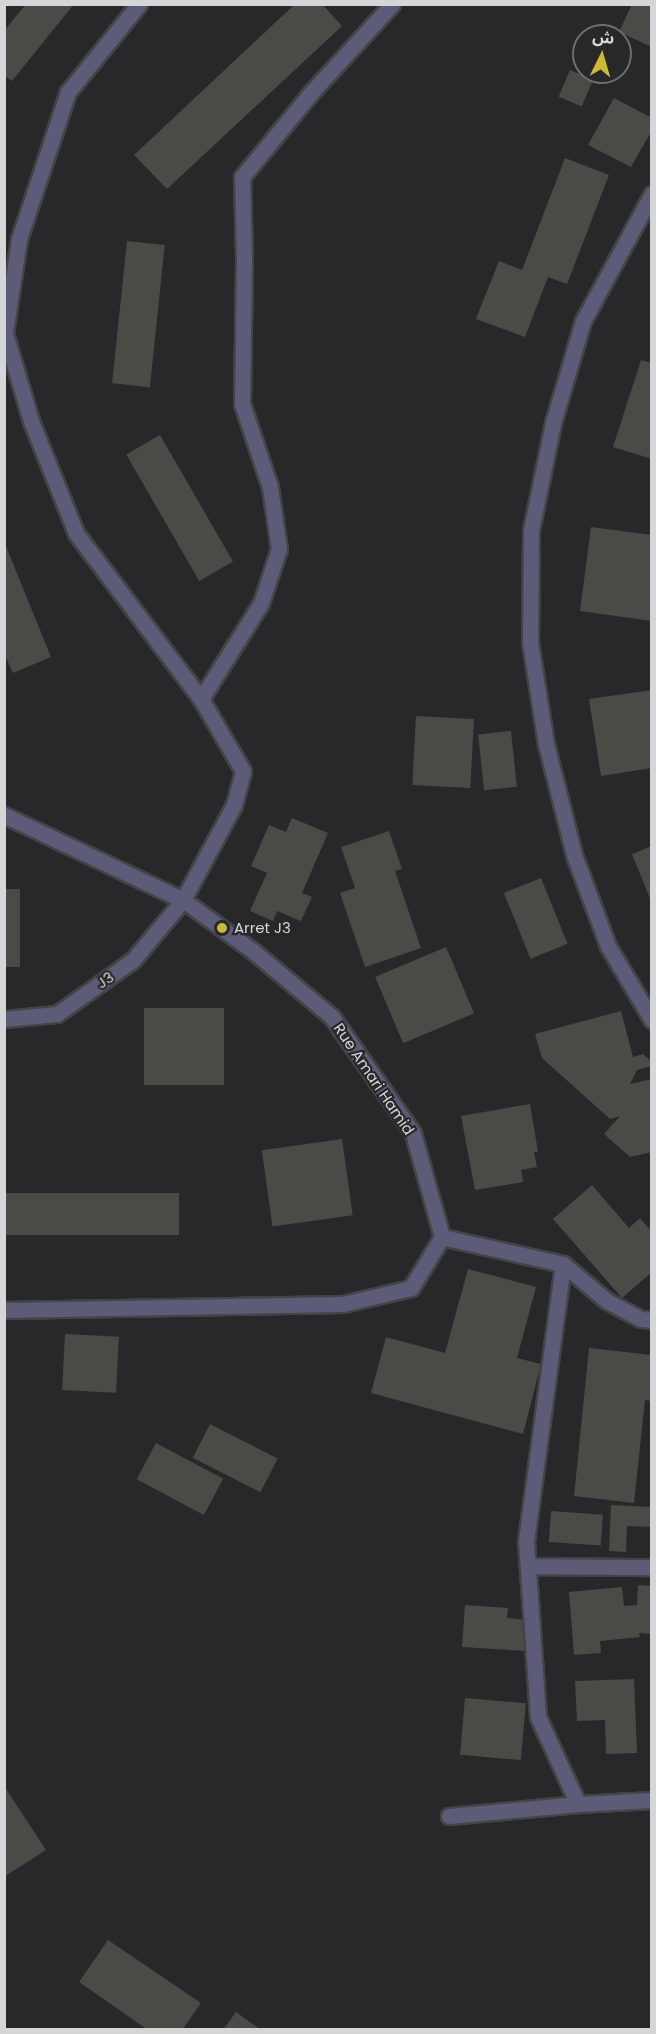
<!DOCTYPE html>
<meta charset="utf-8">
<style>
body{margin:0}
#map{position:relative;width:656px;height:2034px;overflow:hidden;background:#28282b;font-family:Poppins,"Noto Sans Arabic",sans-serif}
div>[style]{position:absolute}
[style*='--x']{left:calc(var(--x)*1px);top:calc(var(--y)*1px);width:calc(var(--w)*1px);rotate:calc(var(--a)*1deg)}
.building>*{inset:0;background:#4a4a47;transform-origin:0 0}
.roads{filter:drop-shadow(2px 0 #444447) drop-shadow(-2px 0 #444447) drop-shadow(0 2px #444447) drop-shadow(0 -2px #444447)}
.minor>*{height:15px;margin:-7.5px;padding:0 7.5px;transform-origin:7.5px;border-radius:7.5px;background:#5d5c78}
.tertiary>*{height:15px;margin:-7.5px;padding:0 7.5px;transform-origin:7.5px;border-radius:7.5px;background:#5d5c78}
.dots>*{width:16px;height:16px;translate:-50% -50%;box-sizing:border-box;border:3px solid #28282b;border-radius:50%}
span{translate:-50% -50%;white-space:nowrap;text-align:center;line-height:1.15;-webkit-text-stroke:4.5px #28282b;paint-order:stroke}
.poi-label{font-size:15px;color:#d6d6d8}
.left{translate:0 -50%;text-align:left}
.street-label{font-size:15px;color:#d6d6d8}
.frame{position:absolute;inset:0;border:6px solid #d6d6d8;pointer-events:none}
.north{position:absolute;left:572px;top:24px;width:60px;height:60px;box-sizing:border-box;background:#28282b;border:2px solid #6e6e70;border-radius:50%;rotate:5deg;font-size:16px;font-weight:700;line-height:24px;text-align:center;color:#d6d6d8}
.north::after{content:'';display:block;margin:auto;width:21px;height:27px;background:#cbb939;clip-path:polygon(50% 0,100% 100%,50% 72%,0 100%)}
</style>
<div id="map">
<div class="building">
<i style="clip-path:polygon(26px 4px,74px 4px,12px 81px,4px 75px,4px 31px)"></i>
<i style="clip-path:polygon(295px 4px,322px 4px,342px 26px,167px 189px,134px 155px)"></i>
<i style="clip-path:polygon(632px 4px,652px 4px,652px 47px,619px 32px)"></i>
<i style="left:570px;top:70px;width:25px;height:29px;rotate:23deg"></i>
<i style="clip-path:polygon(614px 98px,652px 118px,652px 130px,631px 167px,588px 145px)"></i>
<i style="clip-path:polygon(565px 158px,609px 175px,567px 284px,548px 277px,525px 337px,476px 319px,499px 261px,522px 270px)"></i>
<i style="left:127px;top:241px;width:38px;height:143px;rotate:6deg"></i>
<i style="clip-path:polygon(641px 360px,652px 363px,652px 459px,613px 447px)"></i>
<i style="left:160px;top:435px;width:146px;height:39px;rotate:60deg"></i>
<i style="clip-path:polygon(591px 527px,652px 535px,652px 621px,580px 611px)"></i>
<i style="clip-path:polygon(5px 544px,51px 657px,13px 673px,4px 653px)"></i>
<i style="clip-path:polygon(652px 690px,652px 768px,601px 776px,589px 699px)"></i>
<i style="left:416px;top:716px;width:58px;height:69px;rotate:3deg"></i>
<i style="left:511px;top:731px;width:56px;height:33px;rotate:84deg"></i>
<i style="clip-path:polygon(292px 818px,328px 833px,302px 893px,312px 897px,301px 921px,277px 911px,273px 921px,250px 911px,267px 873px,251px 866px,269px 825px,286px 832px)"></i>
<i style="clip-path:polygon(389px 831px,402px 869px,395px 871px,421px 948px,365px 967px,340px 893px,355px 888px,341px 847px)"></i>
<i style="clip-path:polygon(652px 846px,652px 901px,651px 901px,632px 854px)"></i>
<i style="left:541px;top:878px;width:71px;height:40px;rotate:68deg"></i>
<i style="left:4px;top:889px;width:16px;height:78px"></i>
<i style="left:446px;top:947px;width:72px;height:77px;rotate:67deg"></i>
<i style="left:144px;top:1008px;width:80px;height:77px"></i>
<i style="clip-path:polygon(621px 1011px,633px 1057px,643px 1054px,652px 1062px,652px 1066px,637px 1070px,630px 1084px,652px 1079px,652px 1152px,630px 1157px,604px 1134px,620px 1116px,610px 1119px,542px 1058px,535px 1034px)"></i>
<i style="clip-path:polygon(530px 1104px,538px 1152px,534px 1152px,537px 1167px,521px 1170px,523px 1182px,475px 1190px,461px 1116px)"></i>
<i style="left:342px;top:1139px;width:77px;height:81px;rotate:82deg"></i>
<i style="clip-path:polygon(592px 1185px,629px 1228px,640px 1218px,652px 1232px,652px 1272px,622px 1298px,553px 1219px)"></i>
<i style="left:4px;top:1193px;width:175px;height:42px"></i>
<i style="clip-path:polygon(468px 1269px,536px 1287px,517px 1358px,541px 1364px,523px 1434px,371px 1393px,386px 1337px,445px 1353px)"></i>
<i style="left:65px;top:1334px;width:54px;height:56px;rotate:3deg"></i>
<i style="clip-path:polygon(589px 1348px,652px 1355px,652px 1401px,645px 1400px,634px 1503px,574px 1496px)"></i>
<i style="left:210px;top:1424px;width:76px;height:38px;rotate:27deg"></i>
<i style="left:156px;top:1443px;width:76px;height:41px;rotate:28deg"></i>
<i style="clip-path:polygon(611px 1505px,652px 1507px,652px 1527px,627px 1526px,626px 1552px,609px 1551px)"></i>
<i style="left:551px;top:1511px;width:52px;height:31px;rotate:4deg"></i>
<i style="clip-path:polygon(638px 1585px,652px 1586px,652px 1634px,639px 1633px,640px 1637px,600px 1641px,601px 1653px,574px 1655px,569px 1592px,622px 1587px,624px 1606px,637px 1605px)"></i>
<i style="clip-path:polygon(465px 1605px,508px 1608px,507px 1618px,527px 1620px,525px 1651px,462px 1647px)"></i>
<i style="clip-path:polygon(634px 1679px,637px 1753px,606px 1754px,605px 1720px,577px 1721px,575px 1681px)"></i>
<i style="left:465px;top:1698px;width:61px;height:57px;rotate:5deg"></i>
<i style="clip-path:polygon(4px 1786px,46px 1850px,4px 1877px)"></i>
<i style="clip-path:polygon(108px 1940px,201px 2003px,182px 2030px,148px 2030px,79px 1982px)"></i>
<i style="clip-path:polygon(236px 2012px,261px 2030px,223px 2030px)"></i>
</div>
<div class="roads">
<div class="minor">
<i style="--x:201;--y:699;--w:113;--a:-58"></i>
<i style="--x:261;--y:603;--w:57;--a:-71.6"></i>
<i style="--x:279;--y:549;--w:63;--a:-98.3"></i>
<i style="--x:270;--y:487;--w:88;--a:-108.6"></i>
<i style="--x:242;--y:404;--w:146;--a:-89.2"></i>
<i style="--x:244;--y:258;--w:81;--a:-91.4"></i>
<i style="--x:242;--y:177;--w:106;--a:-50.7"></i>
<i style="--x:309;--y:95;--w:123;--a:-47.6"></i>
<i style="--x:4;--y:815;--w:198;--a:25.4"></i>
<i style="--x:183;--y:900;--w:87;--a:36.1"></i>
<i style="--x:253;--y:951;--w:103;--a:39.9"></i>
<i style="--x:332;--y:1017;--w:141;--a:55.1"></i>
<i style="--x:413;--y:1133;--w:108;--a:74.4"></i>
<i style="--x:442;--y:1237;--w:60;--a:121.3"></i>
<i style="--x:411;--y:1288;--w:70;--a:166.8"></i>
<i style="--x:343;--y:1304;--w:339;--a:179"></i>
<i style="--x:4;--y:1019;--w:53;--a:-5.4"></i>
<i style="--x:57;--y:1014;--w:93;--a:-35.4"></i>
<i style="--x:133;--y:960;--w:78;--a:-50.2"></i>
<i style="--x:183;--y:900;--w:108;--a:-61.8"></i>
<i style="--x:234;--y:805;--w:35;--a:-75"></i>
<i style="--x:243;--y:771;--w:83;--a:-120.3"></i>
<i style="--x:201;--y:699;--w:208;--a:-127"></i>
<i style="--x:76;--y:533;--w:121;--a:-111.9"></i>
<i style="--x:31;--y:421;--w:92;--a:-106.5"></i>
<i style="--x:5;--y:333;--w:95;--a:-81.5"></i>
<i style="--x:19;--y:239;--w:155;--a:-71.6"></i>
<i style="--x:68;--y:92;--w:113;--a:-51.1"></i>
<i style="--x:442;--y:1237;--w:124;--a:12.6"></i>
<i style="--x:563;--y:1264;--w:279;--a:97.6"></i>
<i style="--x:526;--y:1541;--w:176;--a:86.1"></i>
<i style="--x:538;--y:1717;--w:96;--a:65.3"></i>
<i style="--x:578;--y:1804;--w:74;--a:-3.1"></i>
<i style="--x:563;--y:1264;--w:57;--a:40.1"></i>
<i style="--x:607;--y:1301;--w:38;--a:28"></i>
<i style="--x:641;--y:1319;--w:11;--a:5"></i>
<i style="--x:528;--y:1566;--w:124;--a:0.5"></i>
<i style="--x:449;--y:1816;--w:130;--a:-5.3"></i>
</div>
<div class="tertiary">
<i style="--x:652;--y:194;--w:145;--a:118.5"></i>
<i style="--x:583;--y:321;--w:106;--a:106.4"></i>
<i style="--x:553;--y:423;--w:109;--a:101.6"></i>
<i style="--x:531;--y:530;--w:112;--a:90.5"></i>
<i style="--x:530;--y:642;--w:103;--a:81.1"></i>
<i style="--x:546;--y:744;--w:114;--a:75.8"></i>
<i style="--x:574;--y:855;--w:97;--a:69.5"></i>
<i style="--x:608;--y:946;--w:86;--a:59.3"></i>
</div>
</div>
<div class="dots">
<i style="left:222px;top:928px;background:#cbb939"></i>
</div>
<div class="poi-label">
<span class="left" style="left:234px;top:928px">Arret J3</span>
</div>
<div class="street-label">
<span style="left:105px;top:980px;rotate:-35deg">J3</span>
<span style="left:374px;top:1079px;rotate:56deg">Rue Amari Hamid</span>
</div>
<div class="frame"></div>
<div class="north">ش</div>
</div>
